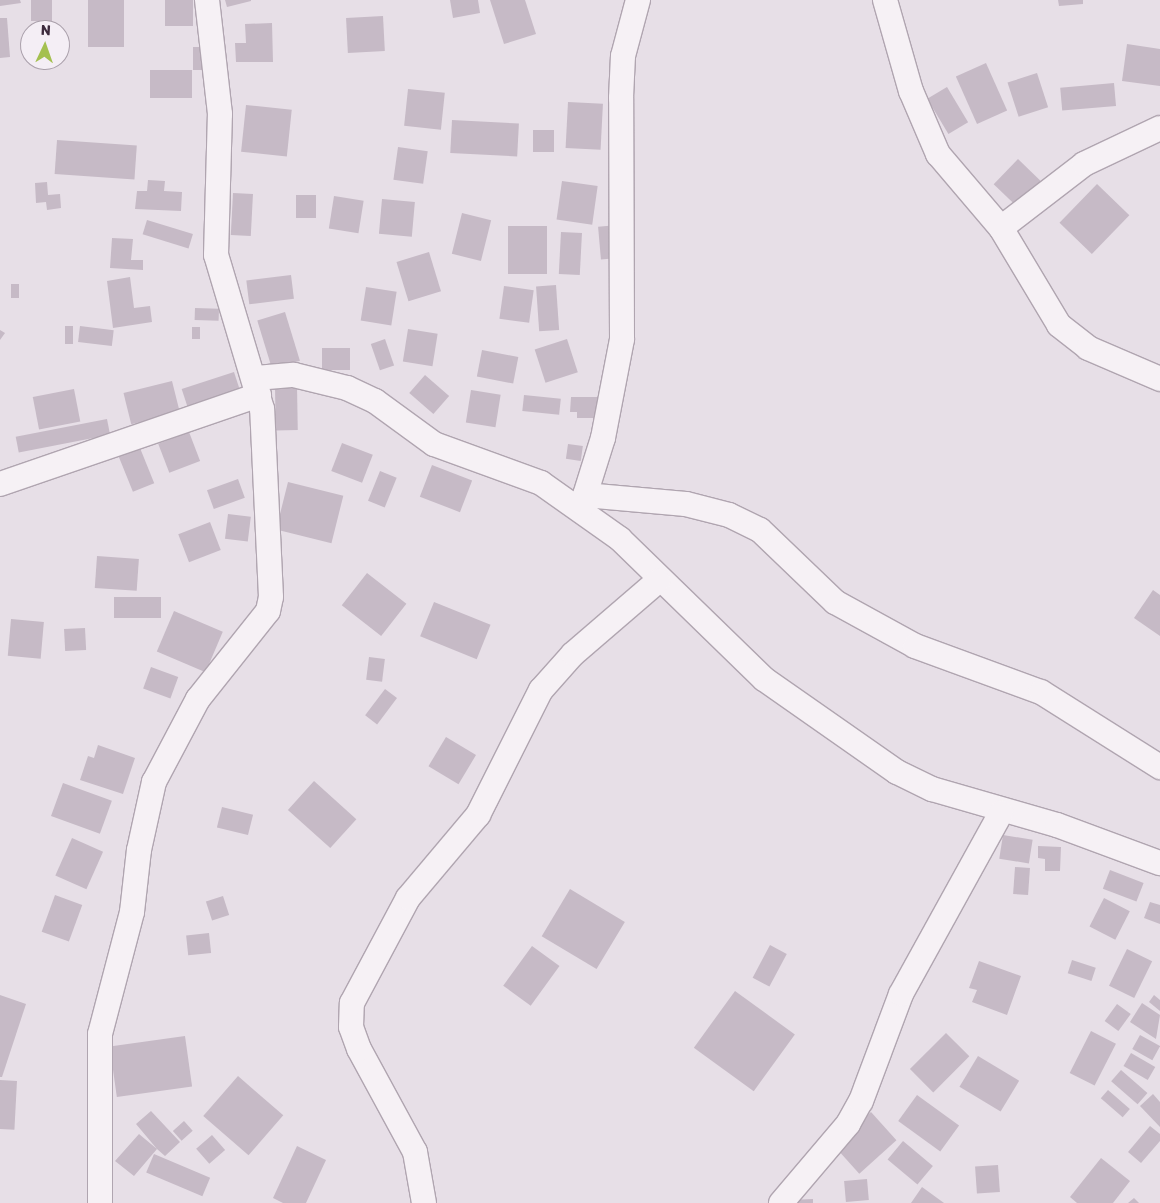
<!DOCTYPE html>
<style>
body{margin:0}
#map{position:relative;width:1160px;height:1203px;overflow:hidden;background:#e7dfe7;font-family:Rubik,sans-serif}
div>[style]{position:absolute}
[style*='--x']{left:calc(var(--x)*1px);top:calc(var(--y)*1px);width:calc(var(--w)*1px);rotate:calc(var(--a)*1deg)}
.building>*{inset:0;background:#c6bac6;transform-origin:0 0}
.roads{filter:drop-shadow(1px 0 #b0a5b0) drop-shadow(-1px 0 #b0a5b0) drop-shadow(0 1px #b0a5b0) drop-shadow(0 -1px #b0a5b0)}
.minor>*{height:24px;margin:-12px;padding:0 12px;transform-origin:12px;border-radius:12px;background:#f6f1f5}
span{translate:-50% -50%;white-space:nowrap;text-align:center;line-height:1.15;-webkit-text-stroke:4px #f4eef5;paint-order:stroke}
.north{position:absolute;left:20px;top:20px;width:50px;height:50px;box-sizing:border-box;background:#f4eef5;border:1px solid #aaa0ab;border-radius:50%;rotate:3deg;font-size:14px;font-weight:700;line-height:20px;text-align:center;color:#3c2a3c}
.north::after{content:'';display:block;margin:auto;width:18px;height:22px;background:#a4c050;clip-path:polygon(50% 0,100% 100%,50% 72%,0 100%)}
</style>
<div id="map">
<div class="building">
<i style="clip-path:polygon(0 0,20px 0,21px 3px,0 6px)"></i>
<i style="left:31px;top:0;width:21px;height:21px"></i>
<i style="left:88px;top:0;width:36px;height:47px"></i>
<i style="left:165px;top:0;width:28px;height:26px"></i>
<i style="clip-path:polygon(225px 0,251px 0,251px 1px,227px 7px)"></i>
<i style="clip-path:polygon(450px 0,478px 0,480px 13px,453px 18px)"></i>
<i style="clip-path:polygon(490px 0,525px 0,536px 34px,504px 44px)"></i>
<i style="clip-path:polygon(1058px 0,1083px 0,1083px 4px,1059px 6px)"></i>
<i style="left:383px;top:16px;width:35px;height:37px;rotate:87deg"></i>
<i style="clip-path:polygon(0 18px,7px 18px,10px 57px,0 58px)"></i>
<i style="clip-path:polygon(272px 23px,273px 62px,236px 62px,235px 43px,246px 43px,245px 24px)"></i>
<i style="clip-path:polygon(1127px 44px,1160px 49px,1160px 86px,1122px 81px)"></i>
<i style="left:193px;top:47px;width:13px;height:23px"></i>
<i style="left:986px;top:63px;width:52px;height:33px;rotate:66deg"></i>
<i style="left:192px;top:70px;width:28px;height:42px;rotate:90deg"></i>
<i style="left:1037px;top:73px;width:36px;height:31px;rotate:72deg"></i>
<i style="left:1114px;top:83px;width:23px;height:54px;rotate:85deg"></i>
<i style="left:947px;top:87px;width:41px;height:23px;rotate:59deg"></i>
<i style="left:408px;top:89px;width:37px;height:37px;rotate:6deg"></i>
<i style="left:568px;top:102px;width:35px;height:46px;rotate:3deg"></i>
<i style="left:246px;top:105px;width:46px;height:47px;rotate:6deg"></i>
<i style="left:452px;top:120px;width:67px;height:33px;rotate:3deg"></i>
<i style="left:533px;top:130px;width:21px;height:22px"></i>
<i style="left:57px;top:140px;width:80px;height:34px;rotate:4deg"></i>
<i style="left:398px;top:147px;width:30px;height:33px;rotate:8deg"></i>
<i style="left:1018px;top:159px;width:33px;height:35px;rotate:44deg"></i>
<i style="clip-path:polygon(148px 180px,165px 181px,164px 191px,182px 192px,181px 211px,135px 209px,137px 191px,147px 191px)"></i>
<i style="left:562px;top:181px;width:36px;height:39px;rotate:8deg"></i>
<i style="clip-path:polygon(47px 182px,48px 195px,60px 194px,61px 208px,47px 210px,46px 202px,36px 203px,35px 183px)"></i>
<i style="left:1097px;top:184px;width:45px;height:54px;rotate:44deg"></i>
<i style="left:233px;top:193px;width:20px;height:42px;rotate:3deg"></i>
<i style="left:296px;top:195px;width:20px;height:23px"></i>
<i style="left:334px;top:196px;width:30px;height:33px;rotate:9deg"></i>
<i style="left:382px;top:199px;width:33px;height:35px;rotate:5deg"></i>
<i style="left:462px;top:213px;width:30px;height:42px;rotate:14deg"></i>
<i style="left:147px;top:220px;width:48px;height:15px;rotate:17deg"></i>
<i style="left:618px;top:225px;width:33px;height:20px;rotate:85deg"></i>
<i style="left:508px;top:226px;width:39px;height:48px"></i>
<i style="left:561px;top:232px;width:21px;height:42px;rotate:3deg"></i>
<i style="clip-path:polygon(112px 238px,133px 239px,131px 260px,143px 260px,143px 270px,110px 268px)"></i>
<i style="left:429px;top:252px;width:41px;height:34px;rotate:73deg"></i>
<i style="left:291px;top:275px;width:24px;height:45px;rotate:83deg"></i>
<i style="clip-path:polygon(130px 277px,134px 308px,150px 306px,152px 322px,113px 328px,107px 281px)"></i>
<i style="left:11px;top:284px;width:8px;height:14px"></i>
<i style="left:556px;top:285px;width:45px;height:20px;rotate:86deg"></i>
<i style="left:504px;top:286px;width:30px;height:33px;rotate:8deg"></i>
<i style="left:366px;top:287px;width:31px;height:34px;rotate:9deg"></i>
<i style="left:195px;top:308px;width:24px;height:12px;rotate:2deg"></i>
<i style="left:285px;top:312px;width:51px;height:29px;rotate:73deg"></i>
<i style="left:65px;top:326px;width:8px;height:18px"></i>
<i style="left:80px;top:326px;width:34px;height:16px;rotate:7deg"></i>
<i style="left:192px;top:327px;width:8px;height:12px"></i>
<i style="left:408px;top:329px;width:30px;height:33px;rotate:9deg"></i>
<i style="clip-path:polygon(0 330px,5px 333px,0 340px)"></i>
<i style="left:385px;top:339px;width:28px;height:15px;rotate:71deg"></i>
<i style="left:567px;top:339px;width:35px;height:34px;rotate:72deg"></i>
<i style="left:322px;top:348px;width:28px;height:22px"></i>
<i style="left:482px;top:350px;width:37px;height:27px;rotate:11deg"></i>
<i style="left:234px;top:372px;width:19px;height:55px;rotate:72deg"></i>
<i style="left:425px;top:375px;width:32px;height:24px;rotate:41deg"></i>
<i style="left:172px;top:381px;width:32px;height:50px;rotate:76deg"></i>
<i style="left:297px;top:386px;width:44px;height:22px;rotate:89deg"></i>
<i style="left:74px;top:389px;width:33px;height:42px;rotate:79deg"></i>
<i style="left:471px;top:390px;width:30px;height:33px;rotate:9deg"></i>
<i style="left:524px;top:395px;width:37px;height:16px;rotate:6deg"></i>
<i style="clip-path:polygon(571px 397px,599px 397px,599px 418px,577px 418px,577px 412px,570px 412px)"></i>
<i style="left:107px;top:419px;width:16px;height:93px;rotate:79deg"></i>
<i style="left:189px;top:432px;width:31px;height:33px;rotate:69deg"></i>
<i style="left:342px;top:443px;width:33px;height:30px;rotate:21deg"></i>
<i style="left:568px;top:444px;width:15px;height:15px;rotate:8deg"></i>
<i style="left:140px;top:448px;width:38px;height:23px;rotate:68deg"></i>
<i style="left:432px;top:465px;width:43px;height:34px;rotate:21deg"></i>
<i style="left:380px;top:471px;width:18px;height:32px;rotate:22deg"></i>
<i style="left:238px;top:479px;width:20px;height:33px;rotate:70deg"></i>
<i style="left:288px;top:482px;width:57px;height:49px;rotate:14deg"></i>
<i style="left:228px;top:514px;width:23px;height:25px;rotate:7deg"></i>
<i style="left:210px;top:522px;width:30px;height:34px;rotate:69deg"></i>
<i style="left:97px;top:556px;width:42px;height:32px;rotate:4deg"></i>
<i style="left:367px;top:573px;width:50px;height:41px;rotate:38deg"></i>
<i style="clip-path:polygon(1153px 590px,1160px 595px,1160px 636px,1134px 618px)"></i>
<i style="left:114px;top:597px;width:47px;height:21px"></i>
<i style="left:434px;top:602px;width:61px;height:37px;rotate:22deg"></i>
<i style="left:174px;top:611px;width:53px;height:44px;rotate:23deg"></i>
<i style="left:11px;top:619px;width:33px;height:37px;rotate:5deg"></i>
<i style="left:85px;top:628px;width:22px;height:21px;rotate:87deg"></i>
<i style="left:369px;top:657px;width:16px;height:23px;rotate:7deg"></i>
<i style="left:151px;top:667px;width:29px;height:23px;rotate:20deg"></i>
<i style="left:385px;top:689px;width:15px;height:33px;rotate:37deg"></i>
<i style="left:446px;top:737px;width:35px;height:34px;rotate:31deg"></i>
<i style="clip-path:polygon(98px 745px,135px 758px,123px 794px,80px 780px,88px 756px,94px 758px)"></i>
<i style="left:314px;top:781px;width:57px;height:39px;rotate:42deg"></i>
<i style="left:63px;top:783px;width:52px;height:35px;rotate:20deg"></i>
<i style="left:222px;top:807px;width:32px;height:21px;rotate:14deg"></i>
<i style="left:1003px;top:835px;width:30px;height:24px;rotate:9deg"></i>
<i style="left:72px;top:838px;width:34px;height:41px;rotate:24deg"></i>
<i style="clip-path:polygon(1038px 846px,1061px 847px,1060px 871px,1045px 871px,1045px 859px,1038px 858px)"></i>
<i style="left:1015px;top:867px;width:15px;height:27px;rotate:4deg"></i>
<i style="left:1110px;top:870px;width:36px;height:20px;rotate:21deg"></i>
<i style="left:570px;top:889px;width:64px;height:55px;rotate:31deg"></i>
<i style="left:55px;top:895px;width:29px;height:39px;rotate:20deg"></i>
<i style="left:223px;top:896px;width:20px;height:18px;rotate:72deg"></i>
<i style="left:1104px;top:898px;width:29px;height:32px;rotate:27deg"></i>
<i style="clip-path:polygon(1150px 902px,1160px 905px,1160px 924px,1144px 918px)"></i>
<i style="left:209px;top:933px;width:20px;height:23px;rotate:84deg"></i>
<i style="left:770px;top:945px;width:19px;height:37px;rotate:28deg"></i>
<i style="left:532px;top:946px;width:34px;height:49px;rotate:36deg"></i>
<i style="left:1127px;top:949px;width:28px;height:41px;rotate:26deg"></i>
<i style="left:1072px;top:960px;width:25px;height:14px;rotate:18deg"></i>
<i style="clip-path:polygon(979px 961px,1021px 976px,1007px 1015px,972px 1002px,977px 990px,969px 988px)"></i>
<i style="left:735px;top:991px;width:74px;height:70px;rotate:36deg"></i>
<i style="clip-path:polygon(0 995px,26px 1004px,2px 1077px,0 1077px)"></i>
<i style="clip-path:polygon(1154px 995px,1160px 1000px,1160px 1011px,1149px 1002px)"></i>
<i style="clip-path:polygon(1142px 1003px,1160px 1015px,1156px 1039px,1130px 1022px)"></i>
<i style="left:1117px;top:1004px;width:17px;height:21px;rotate:36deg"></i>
<i style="left:1091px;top:1031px;width:28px;height:47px;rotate:27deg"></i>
<i style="left:946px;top:1033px;width:33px;height:51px;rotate:45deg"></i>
<i style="left:1140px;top:1035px;width:23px;height:16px;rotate:29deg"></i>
<i style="left:185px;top:1036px;width:51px;height:76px;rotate:82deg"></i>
<i style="left:1131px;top:1053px;width:28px;height:15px;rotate:30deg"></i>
<i style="left:978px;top:1056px;width:48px;height:36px;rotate:31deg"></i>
<i style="left:1121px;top:1070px;width:35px;height:15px;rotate:41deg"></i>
<i style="left:238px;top:1076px;width:60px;height:53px;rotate:41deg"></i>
<i style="left:0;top:1080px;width:17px;height:49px;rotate:3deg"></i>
<i style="left:1108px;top:1090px;width:29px;height:11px;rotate:41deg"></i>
<i style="clip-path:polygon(1153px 1094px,1160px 1102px,1160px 1127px,1140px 1106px)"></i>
<i style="left:917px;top:1095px;width:52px;height:32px;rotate:36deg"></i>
<i style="clip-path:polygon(151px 1111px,180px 1142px,165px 1156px,157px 1149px,134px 1176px,115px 1161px,139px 1134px,157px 1149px,136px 1124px)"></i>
<i style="left:871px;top:1112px;width:38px;height:50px;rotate:48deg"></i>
<i style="left:184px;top:1121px;width:13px;height:15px;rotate:48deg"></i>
<i style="clip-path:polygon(1150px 1126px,1160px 1134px,1160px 1141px,1141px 1163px,1128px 1152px)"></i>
<i style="left:212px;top:1135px;width:20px;height:21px;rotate:49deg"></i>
<i style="left:903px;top:1141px;width:39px;height:24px;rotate:40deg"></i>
<i style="clip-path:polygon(297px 1146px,326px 1160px,306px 1203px,283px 1203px,273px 1198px)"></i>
<i style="left:154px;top:1154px;width:61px;height:20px;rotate:23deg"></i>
<i style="clip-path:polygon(1101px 1158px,1130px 1181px,1113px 1203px,1077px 1203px,1070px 1197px)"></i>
<i style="left:998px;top:1165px;width:27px;height:23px;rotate:86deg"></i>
<i style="left:867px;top:1179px;width:21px;height:23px;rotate:85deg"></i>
<i style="clip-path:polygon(922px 1187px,944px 1203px,911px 1203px)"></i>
<i style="clip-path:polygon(1134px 1198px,1139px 1203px,1128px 1203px)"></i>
<i style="clip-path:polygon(813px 1199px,813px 1203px,789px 1203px,789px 1200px)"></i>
</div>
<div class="roads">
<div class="minor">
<i style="--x:885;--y:0;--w:95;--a:74.1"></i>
<i style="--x:911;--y:91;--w:69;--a:66.8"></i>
<i style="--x:938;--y:154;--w:97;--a:49.6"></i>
<i style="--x:1001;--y:228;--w:113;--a:59.1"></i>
<i style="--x:1059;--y:325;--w:37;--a:38"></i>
<i style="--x:1088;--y:348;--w:78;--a:23.3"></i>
<i style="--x:1001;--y:228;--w:105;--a:-37.6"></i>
<i style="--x:1084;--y:164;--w:84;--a:-25.3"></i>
<i style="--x:256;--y:378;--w:38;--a:-5"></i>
<i style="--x:294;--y:375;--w:55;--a:13.8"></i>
<i style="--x:347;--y:388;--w:31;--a:25"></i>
<i style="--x:375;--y:401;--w:73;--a:36.1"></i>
<i style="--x:434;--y:444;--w:114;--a:20"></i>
<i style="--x:541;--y:483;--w:97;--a:35.3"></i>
<i style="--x:620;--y:539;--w:201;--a:44.2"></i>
<i style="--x:764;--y:679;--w:162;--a:35"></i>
<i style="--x:897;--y:772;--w:39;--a:26"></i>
<i style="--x:932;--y:789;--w:130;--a:16.1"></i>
<i style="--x:1057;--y:825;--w:110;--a:20.3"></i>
<i style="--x:0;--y:484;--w:274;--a:-19"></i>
<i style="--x:585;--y:495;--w:101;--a:5.1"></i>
<i style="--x:686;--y:504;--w:44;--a:14.3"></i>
<i style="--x:729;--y:515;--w:34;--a:26"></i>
<i style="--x:760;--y:530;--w:104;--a:43.8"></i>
<i style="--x:835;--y:602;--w:91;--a:28.8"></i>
<i style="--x:915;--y:646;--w:134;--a:20.1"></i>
<i style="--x:1041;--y:692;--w:141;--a:32.2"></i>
<i style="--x:581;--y:508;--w:73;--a:-72.6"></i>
<i style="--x:603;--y:438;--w:101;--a:-79.1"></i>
<i style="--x:622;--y:339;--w:241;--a:-90.2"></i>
<i style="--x:621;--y:98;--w:42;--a:-87.3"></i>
<i style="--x:623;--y:56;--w:58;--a:-75"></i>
<i style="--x:100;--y:1203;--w:169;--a:-90"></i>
<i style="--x:100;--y:1034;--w:126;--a:-75.3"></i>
<i style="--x:132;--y:912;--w:62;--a:-83.6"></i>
<i style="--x:139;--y:850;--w:70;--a:-77.6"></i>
<i style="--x:154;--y:782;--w:94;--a:-62.1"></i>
<i style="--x:198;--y:699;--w:112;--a:-51.5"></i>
<i style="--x:268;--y:611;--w:14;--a:-78"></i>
<i style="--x:271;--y:597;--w:188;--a:-92.7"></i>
<i style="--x:262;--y:409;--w:161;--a:-106.6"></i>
<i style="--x:216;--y:255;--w:141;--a:-88.4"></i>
<i style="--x:220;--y:114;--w:115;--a:-96.5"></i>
<i style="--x:424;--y:1203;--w:52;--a:-100"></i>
<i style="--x:415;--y:1152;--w:117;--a:-118.5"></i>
<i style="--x:359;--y:1049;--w:23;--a:-110"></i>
<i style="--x:351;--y:1027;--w:24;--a:-88"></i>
<i style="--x:352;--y:1003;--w:119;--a:-61.9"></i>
<i style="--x:408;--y:898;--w:109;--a:-49.9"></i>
<i style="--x:478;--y:815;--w:140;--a:-63.3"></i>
<i style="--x:541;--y:690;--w:48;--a:-48.4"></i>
<i style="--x:573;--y:654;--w:112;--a:-40.7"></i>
<i style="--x:781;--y:1203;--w:104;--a:-49.7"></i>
<i style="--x:848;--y:1124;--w:26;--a:-61"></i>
<i style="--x:861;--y:1101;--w:114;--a:-69.5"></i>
<i style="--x:901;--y:994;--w:207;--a:-61.1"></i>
</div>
</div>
<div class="north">N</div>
</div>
